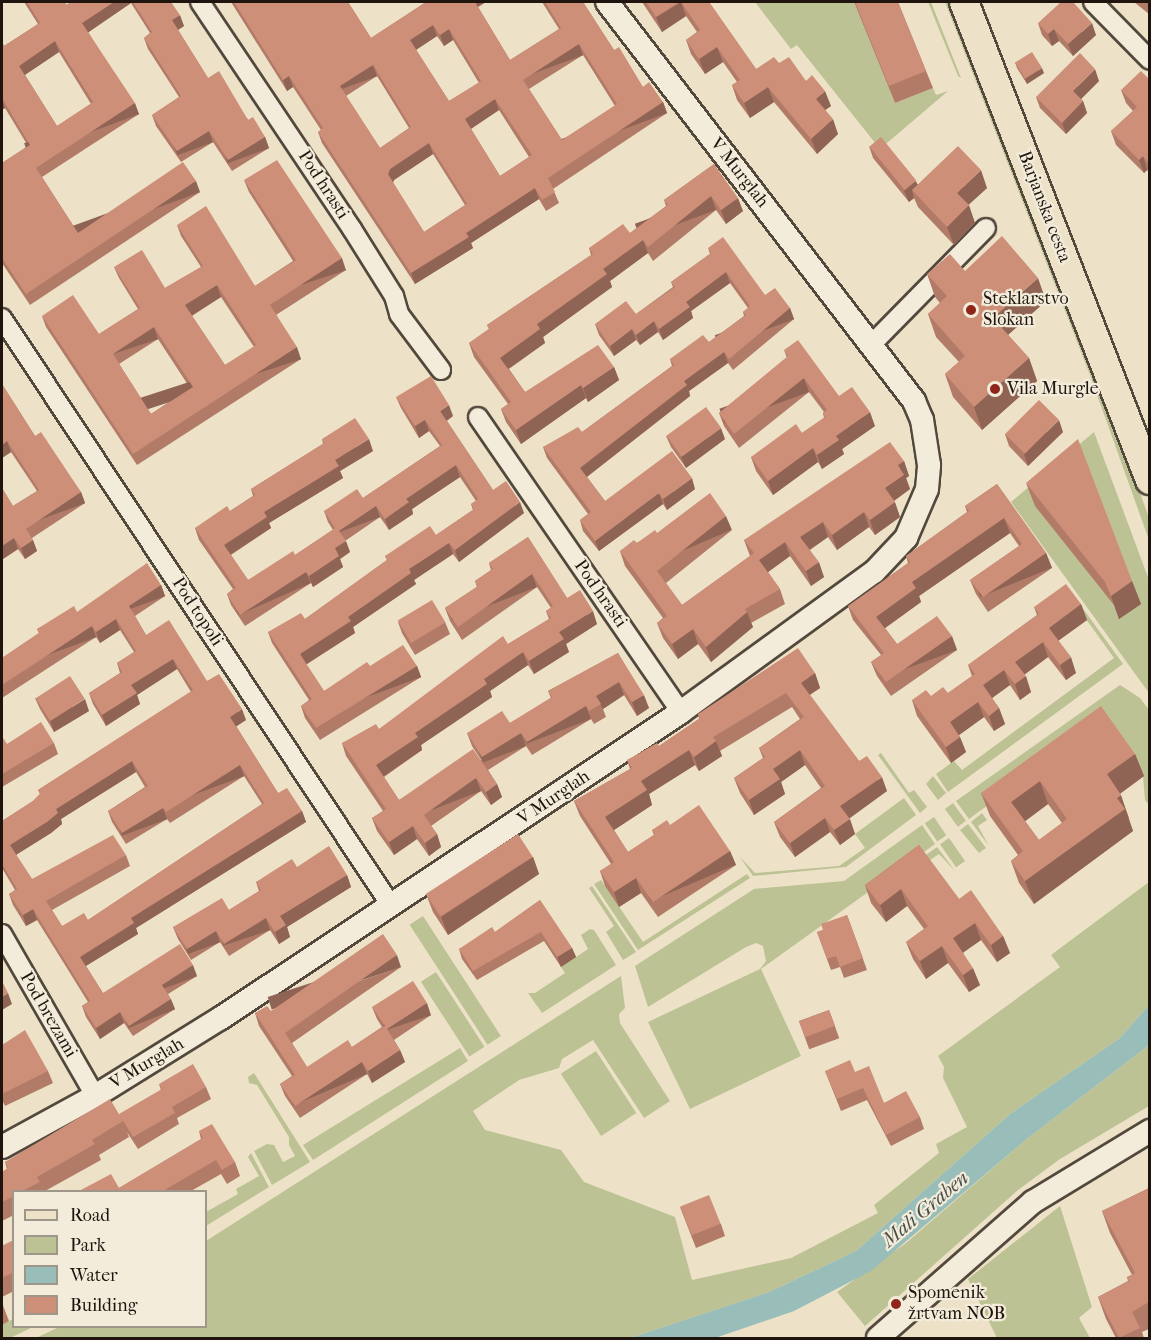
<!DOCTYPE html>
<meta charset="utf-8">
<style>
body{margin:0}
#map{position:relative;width:1151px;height:1340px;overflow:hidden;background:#ede2c8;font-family:"IM FELL French Canon",serif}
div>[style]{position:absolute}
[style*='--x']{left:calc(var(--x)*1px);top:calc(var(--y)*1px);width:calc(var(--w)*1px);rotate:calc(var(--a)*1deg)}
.green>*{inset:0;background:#bcc293;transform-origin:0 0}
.water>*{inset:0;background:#99bdb8}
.roads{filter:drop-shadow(2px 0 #52483c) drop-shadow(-2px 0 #52483c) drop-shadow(0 2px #52483c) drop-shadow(0 -2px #52483c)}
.minor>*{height:18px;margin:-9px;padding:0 9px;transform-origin:9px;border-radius:9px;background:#f3ecdb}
.tertiary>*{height:22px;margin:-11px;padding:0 11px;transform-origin:11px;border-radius:11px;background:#f3ecdb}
.primary>*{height:28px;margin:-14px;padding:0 14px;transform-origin:14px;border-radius:14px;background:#ede2c8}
.wall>*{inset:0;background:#b17b68;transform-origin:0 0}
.shaded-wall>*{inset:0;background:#906455;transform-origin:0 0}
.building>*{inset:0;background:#ce8f79;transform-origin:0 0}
.dots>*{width:16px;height:16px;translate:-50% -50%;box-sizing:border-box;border:3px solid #f3ecdb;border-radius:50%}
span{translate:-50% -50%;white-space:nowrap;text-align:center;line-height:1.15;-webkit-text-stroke:4.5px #f3ecdb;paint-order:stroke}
.street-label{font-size:18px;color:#1f140e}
.poi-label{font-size:18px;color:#1f140e}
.left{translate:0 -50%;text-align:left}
.water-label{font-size:20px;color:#4a4f4a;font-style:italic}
.frame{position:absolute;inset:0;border:3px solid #1f140e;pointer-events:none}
.legend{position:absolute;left:12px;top:1190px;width:195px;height:138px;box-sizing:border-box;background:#f3ecdb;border:2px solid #9e9689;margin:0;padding:8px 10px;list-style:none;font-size:18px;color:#1f140e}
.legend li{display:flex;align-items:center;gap:12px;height:30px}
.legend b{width:30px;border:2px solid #9e9689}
</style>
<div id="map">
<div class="green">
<i style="clip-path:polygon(755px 2px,854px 2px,895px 103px,933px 88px,936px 95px,948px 91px,880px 149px,797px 45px,791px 49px)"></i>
<i style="clip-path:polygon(928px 2px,931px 2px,961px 78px,958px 76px)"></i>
<i style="clip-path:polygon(945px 2px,953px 2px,1097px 372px,1149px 518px,1149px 540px,1090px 375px)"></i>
<i style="clip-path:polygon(974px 2px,980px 2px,1097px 300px,1149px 437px,1149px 452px)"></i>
<i style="clip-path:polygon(1094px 432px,1149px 580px,1149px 693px,1011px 502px)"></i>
<i style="clip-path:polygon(1071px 592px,1123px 664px,948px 792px,936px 774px,954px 761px,962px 770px,1114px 658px,1068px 594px)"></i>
<i style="clip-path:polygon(1120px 685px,1140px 698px,1149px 710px,1149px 805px,1145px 800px,1143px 776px,1103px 721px,969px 819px,956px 801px)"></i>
<i style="clip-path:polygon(881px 753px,909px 793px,914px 790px,927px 807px,920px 813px,878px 755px)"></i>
<i style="clip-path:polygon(933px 776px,946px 793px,938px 800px,926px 784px)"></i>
<i style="clip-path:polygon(904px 798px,916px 815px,846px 867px,753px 876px,740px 857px,755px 873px,839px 866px,865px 848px,855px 834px)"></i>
<i style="left:953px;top:803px;width:22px;height:10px;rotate:54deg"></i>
<i style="clip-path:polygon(982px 813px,987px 820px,978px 826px,989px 846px,971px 822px)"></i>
<i style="left:934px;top:817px;width:22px;height:11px;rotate:56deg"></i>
<i style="clip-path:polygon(968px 824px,986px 848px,979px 853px,960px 830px)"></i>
<i style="clip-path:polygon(922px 825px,935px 844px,761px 969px,801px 1056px,690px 1109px,648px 1022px,760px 969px,766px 961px,763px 946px,756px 943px,746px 947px,648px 1007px,635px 966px,754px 889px,844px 881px)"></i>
<i style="left:949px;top:838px;width:28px;height:11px;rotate:55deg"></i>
<i style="clip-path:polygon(937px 847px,955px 871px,939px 854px,930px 860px,926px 855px)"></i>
<i style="clip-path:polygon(747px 874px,750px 878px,638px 950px,594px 884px,601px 880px,643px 942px)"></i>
<i style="clip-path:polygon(1149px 882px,1149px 1005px,1120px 1038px,1010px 1114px,856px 1251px,769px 1292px,630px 1338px,36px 1338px,59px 1327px,206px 1326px,206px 1241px,621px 976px,625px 1008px,619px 1014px,620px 1023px,670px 1101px,644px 1118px,593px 1040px,562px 1059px,559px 1068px,519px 1080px,473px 1111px,485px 1130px,561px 1150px,584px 1182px,675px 1217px,692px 1280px,791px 1258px,878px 1213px,874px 1205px,939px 1153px,936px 1144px,967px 1127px,943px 1078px,944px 1067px,938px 1056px,1060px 967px,1051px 955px)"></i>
<i style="clip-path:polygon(592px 886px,636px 952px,623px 960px,606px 932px,614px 926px,589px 888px)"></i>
<i style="left:423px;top:916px;width:143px;height:16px;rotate:57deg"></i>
<i style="clip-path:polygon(590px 929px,594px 930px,616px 965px,542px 1013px,528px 993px,535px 993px,565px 973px,561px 967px,588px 949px,581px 935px)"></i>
<i style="left:436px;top:972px;width:89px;height:18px;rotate:57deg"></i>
<i style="clip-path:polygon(1149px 1045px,1149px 1106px,1060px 1159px,1018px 1190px,865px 1326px,837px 1292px,906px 1243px,1028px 1138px)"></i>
<i style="clip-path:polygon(460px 1048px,468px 1061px,313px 1160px,303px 1145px)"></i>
<i style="left:596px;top:1051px;width:74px;height:42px;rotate:57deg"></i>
<i style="clip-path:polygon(254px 1073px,310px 1162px,272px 1185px,254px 1151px,267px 1144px,274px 1145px,283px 1162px,295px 1156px,289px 1145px,289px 1137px,257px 1085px,249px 1083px,248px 1077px)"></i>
<i style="clip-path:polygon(251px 1153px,269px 1187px,206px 1226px,206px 1212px,238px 1194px,236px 1189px,259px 1176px,248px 1157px)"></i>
<i style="clip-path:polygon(1060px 1206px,1092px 1307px,1079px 1318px,1090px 1338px,997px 1338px,968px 1279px)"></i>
<i style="clip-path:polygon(13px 1319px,14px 1326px,33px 1327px,10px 1338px,2px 1338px,2px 1325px)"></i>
</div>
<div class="water">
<i style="clip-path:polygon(1149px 1005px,1149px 1045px,1028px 1138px,871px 1271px,794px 1311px,715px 1338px,630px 1338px,769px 1292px,856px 1251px,1010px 1114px,1120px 1038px)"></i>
</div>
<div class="roads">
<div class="minor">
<i style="--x:200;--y:2;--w:273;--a:56.2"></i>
<i style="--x:352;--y:229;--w:79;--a:57.9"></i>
<i style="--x:394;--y:296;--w:19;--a:74"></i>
<i style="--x:399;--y:314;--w:70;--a:53.1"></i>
<i style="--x:1093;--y:2;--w:81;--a:45.5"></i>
<i style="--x:2;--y:318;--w:706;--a:56.49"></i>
<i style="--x:871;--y:345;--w:164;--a:-45.5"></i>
<i style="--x:478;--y:417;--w:358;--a:55.5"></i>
<i style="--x:2;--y:934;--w:187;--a:60.1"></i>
</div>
<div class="tertiary">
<i style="--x:2;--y:1147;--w:106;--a:-28.7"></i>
<i style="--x:95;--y:1096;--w:148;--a:-31.8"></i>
<i style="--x:221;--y:1018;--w:552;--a:-33.63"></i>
<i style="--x:681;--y:712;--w:238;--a:-36"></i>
<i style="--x:874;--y:572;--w:47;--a:-46.7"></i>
<i style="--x:906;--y:538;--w:53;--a:-66.8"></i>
<i style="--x:927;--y:489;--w:24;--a:-85"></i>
<i style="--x:929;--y:465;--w:46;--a:-98.8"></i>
<i style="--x:922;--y:420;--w:21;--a:-113"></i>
<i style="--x:914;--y:401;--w:503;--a:-127.58"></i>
<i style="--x:878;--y:1338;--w:206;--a:-41.3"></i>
<i style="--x:1033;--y:1202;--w:137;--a:-31.3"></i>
</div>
<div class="primary">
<i style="--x:964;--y:2;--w:513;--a:68.74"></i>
</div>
</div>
<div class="wall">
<i style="clip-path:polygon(evenodd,24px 2px,65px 2px,66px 5px,71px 2px,171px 2px,184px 26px,178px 30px,208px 78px,265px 137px,269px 148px,232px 171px,213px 142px,181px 162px,156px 126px,152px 115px,179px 97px,148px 49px,144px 38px,150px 33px,131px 3px,88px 32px,139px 114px,42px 177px,78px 233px,200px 192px,30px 305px,2px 263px,2px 163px,28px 146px,5px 108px,2px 110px,2px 42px,4px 46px,38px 24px,24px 2px,59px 52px,91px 104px,57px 126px,25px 75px,59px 52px)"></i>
<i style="clip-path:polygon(evenodd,231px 2px,348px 2px,371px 38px,426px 2px,486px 2px,478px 7px,510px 60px,559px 29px,542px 2px,583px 2px,614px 50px,643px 87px,663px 102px,667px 113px,553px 189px,559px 203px,546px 211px,539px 199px,471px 243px,473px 248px,415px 284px,322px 143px,318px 132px,321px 130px,293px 87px,287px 91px,231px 2px,437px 36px,444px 46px,453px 40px,479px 83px,449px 101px,416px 50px,437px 36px,231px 2px,583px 55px,615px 106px,562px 140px,529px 89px,583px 55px,231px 2px,377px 76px,409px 128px,380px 148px,346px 96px,377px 76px,231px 2px,499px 110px,529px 157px,500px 176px,471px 129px,499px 110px,231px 2px,433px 154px,465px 205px,424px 232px,393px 183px,394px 180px,433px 154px)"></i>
<i style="clip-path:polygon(642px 2px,709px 2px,756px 69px,779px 63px,806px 81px,831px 106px,825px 110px,838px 134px,817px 154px,774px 102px,750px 118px,737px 100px,732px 85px,737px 82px,723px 62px,705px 74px,691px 54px,686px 40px,697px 32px,686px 16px,662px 32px)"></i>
<i style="clip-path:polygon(854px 2px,898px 2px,933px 88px,895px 103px)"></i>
<i style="clip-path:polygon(1134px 2px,1149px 2px,1149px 14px)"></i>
<i style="clip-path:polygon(1038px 23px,1096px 35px,1073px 56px,1059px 41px,1052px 46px,1042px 35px)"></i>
<i style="clip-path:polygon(1015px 62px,1044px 73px,1027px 84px,1017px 68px)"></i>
<i style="clip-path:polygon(1149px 79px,1149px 172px,1147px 170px,1144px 173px,1116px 145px,1111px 131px,1133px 111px,1126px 103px,1121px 90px)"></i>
<i style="clip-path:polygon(1099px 81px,1081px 99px,1083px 101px,1087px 113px,1066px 134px,1040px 108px,1036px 97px)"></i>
<i style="clip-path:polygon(869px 146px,917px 184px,987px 188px,968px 205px,975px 223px,954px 245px,918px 207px,914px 198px,909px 202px,873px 158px)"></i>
<i style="clip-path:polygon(714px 164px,743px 211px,726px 224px,716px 210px,653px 261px,648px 253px,610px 281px,612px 287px,543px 337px,545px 343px,509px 369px,525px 392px,614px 367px,619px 380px,588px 402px,586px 398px,521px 444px,506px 422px,501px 409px,508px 404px,474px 357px,469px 343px,489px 329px,487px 325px,591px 255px,589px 248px,630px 233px,666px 206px,664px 200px)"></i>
<i style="clip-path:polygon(evenodd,244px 180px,346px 270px,276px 315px,301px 359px,137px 465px,46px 327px,42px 316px,99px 334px,138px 309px,119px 278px,114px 267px,165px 288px,201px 267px,181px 236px,177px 225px,255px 286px,293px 261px,249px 192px,244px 180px,221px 297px,254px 347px,225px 365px,192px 316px,221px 297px,244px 180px,158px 339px,190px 388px,151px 414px,119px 364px,158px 339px)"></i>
<i style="clip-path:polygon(708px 248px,765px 295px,790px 308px,794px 319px,733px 370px,728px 363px,689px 391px,690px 396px,587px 477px,605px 501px,695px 489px,667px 510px,663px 504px,599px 551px,583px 531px,580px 520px,588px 514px,547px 458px,543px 447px,582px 432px,672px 366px,670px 359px,709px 342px,744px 316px,743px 312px,748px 308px,730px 283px,691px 311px,693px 318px,663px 340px,658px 332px,640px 345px,636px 340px,614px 356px,599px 335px,595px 324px,636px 314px,673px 287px,671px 282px,710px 254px)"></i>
<i style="clip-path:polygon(965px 271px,1046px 301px,1008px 335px,1029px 358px,1037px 381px,982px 430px,953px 397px,945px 374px,959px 362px,936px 337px,928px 314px,940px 303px,935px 297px,927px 274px)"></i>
<i style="clip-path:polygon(784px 350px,875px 426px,842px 449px,844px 454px,822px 469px,818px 462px,773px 495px,756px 471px,751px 457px,802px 433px,824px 418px,823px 413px,824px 412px,809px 392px,739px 448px,724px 426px,719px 413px,787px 358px)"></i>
<i style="clip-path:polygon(2px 384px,35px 436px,81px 492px,85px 503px,32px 538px,37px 551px,25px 559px,18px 549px,3px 559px,2px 557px,2px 488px,13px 506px,37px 491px,11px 452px,2px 458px)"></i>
<i style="clip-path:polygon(396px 397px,453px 416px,447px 421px,493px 490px,524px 513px,459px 562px,453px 554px,414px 580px,416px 584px,353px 627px,355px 633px,306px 664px,324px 691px,370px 666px,417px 666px,421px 677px,320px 740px,305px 718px,301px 706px,309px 700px,272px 643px,268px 632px,305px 619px,387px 560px,385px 556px,436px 535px,473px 510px,471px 504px,476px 501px,460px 477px,412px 509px,413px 514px,389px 530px,380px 517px,345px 541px,350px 552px,340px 559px,343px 567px,313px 587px,311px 583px,245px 626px,231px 605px,227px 594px,233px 589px,199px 540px,195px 528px,230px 511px,253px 496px,251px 489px,323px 444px,322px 439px,373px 451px,340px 471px,343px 478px,269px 523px,271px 528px,231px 555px,248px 580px,295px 555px,333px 530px,328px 522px,324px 511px,363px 498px,440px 446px,429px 431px,419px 438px,401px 408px)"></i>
<i style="clip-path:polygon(1063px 432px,1028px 466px,1009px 446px,1005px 434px)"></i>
<i style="clip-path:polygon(666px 436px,725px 439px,686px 468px,671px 447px)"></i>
<i style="clip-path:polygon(904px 461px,909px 476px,906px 478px,910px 489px,894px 501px,900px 517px,875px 535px,869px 527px,837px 550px,828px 537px,810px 550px,824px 577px,811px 586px,790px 556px,768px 572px,780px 589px,785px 604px,751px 623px,753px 627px,711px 662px,698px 644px,678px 659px,663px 638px,657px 623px,663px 618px,625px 566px,620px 551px,657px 533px,732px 530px,666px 583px,682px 605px,750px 556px,744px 540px)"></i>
<i style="clip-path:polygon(1026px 483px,1132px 581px,1141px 604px,1119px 619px,1114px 605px,1035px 506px)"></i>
<i style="clip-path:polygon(997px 484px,1046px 553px,1052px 568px,988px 612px,976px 594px,970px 580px,1019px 546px,1010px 533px,919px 596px,921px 602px,885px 628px,897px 644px,957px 650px,891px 696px,877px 676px,871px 662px,881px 655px,853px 620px,848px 606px,908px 563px,906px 556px,967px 512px,965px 506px)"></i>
<i style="clip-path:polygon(528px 537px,567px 598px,597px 624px,566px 644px,569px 652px,534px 674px,528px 665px,490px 691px,492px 697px,421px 745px,422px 750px,384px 777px,399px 800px,481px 760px,472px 746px,467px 733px,510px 723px,551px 698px,548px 691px,618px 653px,649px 708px,637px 716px,624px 695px,603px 709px,606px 717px,594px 724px,591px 719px,532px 755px,526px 746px,488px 770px,497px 784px,502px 797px,491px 805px,481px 791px,431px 826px,437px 834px,441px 847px,429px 856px,417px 839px,394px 855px,377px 831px,372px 818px,383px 811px,346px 756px,342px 743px,379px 729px,508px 644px,549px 619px,546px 611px,551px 608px,537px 587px,462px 640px,450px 621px,445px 608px,477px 587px,475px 581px,491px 570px,489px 563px)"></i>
<i style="clip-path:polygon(evenodd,161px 585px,165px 596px,135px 616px,146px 635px,207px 681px,246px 720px,236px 726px,278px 793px,302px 811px,306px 822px,136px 928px,138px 934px,86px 966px,103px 993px,197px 976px,168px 994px,175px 1009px,133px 1036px,124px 1023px,100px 1039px,86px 1017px,82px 1006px,88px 1002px,37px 920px,26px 926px,13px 905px,9px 894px,15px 890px,2px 868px,2px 821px,33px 801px,40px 794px,38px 790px,191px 692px,177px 669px,137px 695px,140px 704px,106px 726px,93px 704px,89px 693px,120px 673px,117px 663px,134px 652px,120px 630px,100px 643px,96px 637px,2px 698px,2px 658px,39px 633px,37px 629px,77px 612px,161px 585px,136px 772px,145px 787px,108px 811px,112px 822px,126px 844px,167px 819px,170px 823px,244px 776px,262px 804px,88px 920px,62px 926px,52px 910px,130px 866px,126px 855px,32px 879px,16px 855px,51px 833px,62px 824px,61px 819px,136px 772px)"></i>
<i style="clip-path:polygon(1081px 604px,1087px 620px,1058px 641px,1076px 673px,1066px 680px,1048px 657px,1024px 675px,1031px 692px,1020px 700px,1010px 685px,992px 698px,999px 708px,1005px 724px,994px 731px,984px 717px,959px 735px,966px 752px,951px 763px,917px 716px,912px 700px,948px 693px,972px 676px,968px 665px,1037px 615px,1034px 607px)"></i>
<i style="clip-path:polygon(398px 622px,445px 622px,450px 634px,415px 655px,402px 633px)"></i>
<i style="clip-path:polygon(815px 673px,820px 688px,810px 695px,859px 761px,887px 791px,849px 818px,855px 834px,840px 845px,830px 832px,795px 857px,780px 837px,774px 822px,821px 788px,805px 765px,781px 782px,785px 794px,754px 815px,740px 793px,734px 778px,763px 758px,759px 748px,800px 719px,792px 707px,720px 751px,722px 756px,699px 771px,695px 765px,649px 794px,652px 805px,614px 830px,628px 852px,654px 835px,652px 830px,670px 825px,730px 851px,736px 865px,658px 917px,641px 893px,619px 907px,605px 886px,600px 871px,611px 864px,580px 816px,574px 801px,630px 769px,627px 760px,659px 746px,699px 719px,698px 714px)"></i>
<i style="clip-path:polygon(35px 698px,89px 711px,54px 732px,40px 709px)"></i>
<i style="clip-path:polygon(2px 740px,7px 744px,54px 743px,58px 754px,2px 787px)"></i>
<i style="clip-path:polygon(evenodd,1135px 754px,1144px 776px,1120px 794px,1129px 818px,1128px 818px,1133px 831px,1034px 904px,1019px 883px,1011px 861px,1018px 855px,990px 816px,981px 793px,1135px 754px,1048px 804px,1062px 823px,1039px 840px,1025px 821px,1048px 804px)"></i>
<i style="clip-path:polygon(919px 845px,959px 899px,1003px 936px,1010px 953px,997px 962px,981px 940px,963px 953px,980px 985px,969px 992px,948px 963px,926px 979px,913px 959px,906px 942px,924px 929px,907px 906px,886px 922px,871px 903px,865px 885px)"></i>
<i style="clip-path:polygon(533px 857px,539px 874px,448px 935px,433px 912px,426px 894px)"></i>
<i style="clip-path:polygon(297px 867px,347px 875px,351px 887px,287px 927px,290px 937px,279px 944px,270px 930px,229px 956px,220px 942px,191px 960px,178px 939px,173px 927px,229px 910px,259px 891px,256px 882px)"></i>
<i style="clip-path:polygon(540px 900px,572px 948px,576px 957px,561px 967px,544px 941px,477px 980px,462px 959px,459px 949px,495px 932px)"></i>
<i style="clip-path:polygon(847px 915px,867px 970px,844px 978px,840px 967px,831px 970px,817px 932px,823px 930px)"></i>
<i style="clip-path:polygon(401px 967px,292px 1043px,307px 1067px,352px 1047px,382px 1027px,377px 1019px,372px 1007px,431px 1015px,394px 1040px,400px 1050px,405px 1062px,372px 1083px,367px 1074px,300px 1118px,285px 1096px,280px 1084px,292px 1076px,259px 1026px,255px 1013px,271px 1011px)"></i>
<i style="left:829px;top:1010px;width:30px;height:32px;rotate:70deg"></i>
<i style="clip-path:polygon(2px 1045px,48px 1071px,53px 1083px,5px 1106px,2px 1100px)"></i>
<i style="clip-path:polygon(825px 1071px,855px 1072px,884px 1103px,920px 1117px,924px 1129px,891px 1146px,867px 1100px,841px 1111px)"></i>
<i style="clip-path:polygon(159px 1084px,206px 1087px,211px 1099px,177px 1118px,179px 1124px,138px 1149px,127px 1132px,129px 1137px,99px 1155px,101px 1160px,45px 1191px,14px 1191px,14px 1215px,2px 1221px,2px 1172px,7px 1169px,5px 1162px,120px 1115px,161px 1090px)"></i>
<i style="clip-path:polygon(199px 1131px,235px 1162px,240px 1176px,227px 1184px,221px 1174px,191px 1191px,79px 1191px,119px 1188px,201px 1139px)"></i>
<i style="clip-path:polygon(1149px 1188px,1149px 1329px,1142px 1332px,1144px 1338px,1116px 1338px,1106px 1319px,1098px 1297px,1128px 1281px,1127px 1277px,1132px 1275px,1110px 1233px,1102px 1211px)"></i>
<i style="clip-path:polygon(680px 1207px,721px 1224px,725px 1236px,696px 1248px)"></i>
<i style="clip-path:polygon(14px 1240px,14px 1291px,2px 1297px,2px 1246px)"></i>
<i style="clip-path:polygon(2px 1303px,9px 1321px,2px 1325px)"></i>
</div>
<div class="shaded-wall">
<i style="clip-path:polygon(114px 2px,131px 2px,131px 3px,86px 34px,82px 23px)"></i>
<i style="clip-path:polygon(473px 2px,486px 2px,476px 8px)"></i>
<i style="clip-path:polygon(681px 2px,686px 16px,662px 32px,656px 17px)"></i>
<i style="clip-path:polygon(180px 15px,184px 26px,176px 31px,172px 20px)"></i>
<i style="clip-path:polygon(1092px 23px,1096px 35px,1073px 56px,1068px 44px)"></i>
<i style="clip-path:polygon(433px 25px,437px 36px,414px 51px,410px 40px)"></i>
<i style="clip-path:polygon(449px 29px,453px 40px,444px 46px,440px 35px)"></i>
<i style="clip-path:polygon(1054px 29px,1059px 41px,1052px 46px,1048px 34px)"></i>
<i style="clip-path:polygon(55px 41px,59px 52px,23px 76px,19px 66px)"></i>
<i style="left:579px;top:44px;width:12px;height:67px;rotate:70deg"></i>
<i style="clip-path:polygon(717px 47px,723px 62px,705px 74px,699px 59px)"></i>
<i style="left:373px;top:65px;width:12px;height:39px;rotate:70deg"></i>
<i style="clip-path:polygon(1042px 68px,1044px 73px,1027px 84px,1025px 78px)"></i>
<i style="clip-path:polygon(1095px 69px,1099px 81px,1077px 103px,1073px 91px)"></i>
<i style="clip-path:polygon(289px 76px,293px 87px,287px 91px,283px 80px)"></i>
<i style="clip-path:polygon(768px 87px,774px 102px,750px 118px,744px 103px)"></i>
<i style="clip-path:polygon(825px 91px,831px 106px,821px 113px,816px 99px)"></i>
<i style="clip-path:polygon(2px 99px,5px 108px,2px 110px)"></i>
<i style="clip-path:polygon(495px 99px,499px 110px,469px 130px,465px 119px)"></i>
<i style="clip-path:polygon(1083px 101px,1087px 113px,1066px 134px,1062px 123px)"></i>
<i style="left:663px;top:102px;width:12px;height:138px;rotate:70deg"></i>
<i style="left:135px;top:103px;width:12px;height:118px;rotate:70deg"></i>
<i style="clip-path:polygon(833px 119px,838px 134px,817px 154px,811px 139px)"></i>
<i style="left:209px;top:131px;width:12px;height:38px;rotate:70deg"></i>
<i style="left:265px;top:137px;width:12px;height:44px;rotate:70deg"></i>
<i style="clip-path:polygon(429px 143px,433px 154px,394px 180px,392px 185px,388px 174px,390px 169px)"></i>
<i style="clip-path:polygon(1143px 156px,1147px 170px,1144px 173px,1139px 160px)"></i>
<i style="clip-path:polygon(981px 170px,987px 188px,963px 210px,957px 193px)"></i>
<i style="left:196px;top:181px;width:12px;height:204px;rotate:70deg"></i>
<i style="clip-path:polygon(916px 181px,921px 193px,912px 190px,914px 198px,909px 202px,904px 191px)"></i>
<i style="clip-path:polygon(535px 188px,539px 199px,471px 243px,473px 248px,415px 284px,411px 273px,466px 233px)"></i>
<i style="left:711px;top:196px;width:15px;height:81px;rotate:70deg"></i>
<i style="clip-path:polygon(738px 198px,743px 211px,726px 224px,721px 210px)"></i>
<i style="clip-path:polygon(969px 205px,975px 223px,954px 245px,947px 227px)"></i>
<i style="clip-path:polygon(643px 240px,648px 253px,610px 281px,612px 287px,543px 337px,545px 343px,505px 371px,500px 358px,537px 324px,603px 269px)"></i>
<i style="left:342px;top:258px;width:13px;height:86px;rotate:72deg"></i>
<i style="clip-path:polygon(726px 272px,730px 283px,691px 311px,693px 318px,663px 340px,659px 329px,686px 302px)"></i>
<i style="clip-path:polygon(1038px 278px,1046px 301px,1001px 341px,993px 318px)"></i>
<i style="clip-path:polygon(217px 285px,221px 297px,189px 317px,185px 305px)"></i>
<i style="left:790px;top:308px;width:12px;height:80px;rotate:70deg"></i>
<i style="clip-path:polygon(654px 321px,658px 332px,640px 345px,636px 335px)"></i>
<i style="left:154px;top:327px;width:13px;height:49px;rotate:72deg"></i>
<i style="clip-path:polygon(632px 329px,636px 340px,614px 356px,610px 346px)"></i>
<i style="left:297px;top:347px;width:13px;height:196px;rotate:72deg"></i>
<i style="clip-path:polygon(724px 352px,728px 363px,689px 391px,690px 396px,584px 479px,580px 468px,684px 381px)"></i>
<i style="clip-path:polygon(1029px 358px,1037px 381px,982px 430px,974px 407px)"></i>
<i style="clip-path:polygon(614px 367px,619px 380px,588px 402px,583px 388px)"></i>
<i style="left:804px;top:378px;width:15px;height:90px;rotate:70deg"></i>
<i style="clip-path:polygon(581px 385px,586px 398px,521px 444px,516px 430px)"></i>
<i style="clip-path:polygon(449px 405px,453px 416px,444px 422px,440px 411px)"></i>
<i style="clip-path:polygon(870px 412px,875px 426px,842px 449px,844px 454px,822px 469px,817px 455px,836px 436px)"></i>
<i style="clip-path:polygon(425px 420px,429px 431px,419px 438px,415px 426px)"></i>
<i style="clip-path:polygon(1059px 420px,1063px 432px,1028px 466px,1024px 454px)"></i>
<i style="clip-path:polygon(721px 428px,725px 439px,686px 468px,681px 457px)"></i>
<i style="clip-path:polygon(369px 439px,373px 451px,340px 471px,343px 478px,269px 523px,271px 528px,228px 556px,224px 545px,264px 512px,335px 460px)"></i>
<i style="clip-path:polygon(7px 441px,11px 452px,2px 458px,2px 445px)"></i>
<i style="clip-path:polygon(813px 448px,818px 462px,773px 495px,768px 481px)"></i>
<i style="clip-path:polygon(904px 461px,909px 476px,906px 478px,910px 489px,891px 503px,885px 488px,898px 465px)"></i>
<i style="clip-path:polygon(456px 465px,460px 477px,412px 509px,413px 514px,389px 530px,385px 519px,406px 499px)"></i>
<i style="clip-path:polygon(692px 478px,695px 489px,667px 510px,663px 499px)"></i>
<i style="left:81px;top:492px;width:12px;height:66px;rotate:70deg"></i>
<i style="clip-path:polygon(659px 493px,663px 504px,599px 551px,595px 541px)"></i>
<i style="clip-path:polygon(520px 502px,524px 513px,459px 562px,455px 550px)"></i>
<i style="clip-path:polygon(895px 502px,900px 517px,875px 535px,870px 520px)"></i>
<i style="left:376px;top:506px;width:12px;height:45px;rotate:70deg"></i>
<i style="clip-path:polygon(864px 512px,869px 527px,837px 550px,832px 535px)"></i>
<i style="left:726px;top:516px;width:15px;height:88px;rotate:67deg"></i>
<i style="clip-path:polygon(1004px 518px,1010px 533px,919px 596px,921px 602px,881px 631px,876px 617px,912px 582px)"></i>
<i style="clip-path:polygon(823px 522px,828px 537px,806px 552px,800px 537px)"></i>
<i style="clip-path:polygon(14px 538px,18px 549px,3px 559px,2px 556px,2px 546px)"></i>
<i style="clip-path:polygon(33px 540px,37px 551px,25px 559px,21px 548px)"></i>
<i style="clip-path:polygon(346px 541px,350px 552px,340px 559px,343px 567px,313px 587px,309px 576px,335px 548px)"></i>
<i style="clip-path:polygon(785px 542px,790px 556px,764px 575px,759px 560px)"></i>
<i style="clip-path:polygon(449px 543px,453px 554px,414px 580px,416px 584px,353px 627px,355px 633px,304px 666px,300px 654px,409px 569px)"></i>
<i style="left:1046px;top:553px;width:16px;height:77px;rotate:68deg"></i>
<i style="clip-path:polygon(819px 562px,824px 577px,811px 586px,806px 571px)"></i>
<i style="left:306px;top:572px;width:12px;height:79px;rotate:66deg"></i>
<i style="left:532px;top:574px;width:14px;height:91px;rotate:69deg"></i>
<i style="clip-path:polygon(1132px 581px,1141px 604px,1119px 619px,1111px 596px)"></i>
<i style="left:161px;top:585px;width:12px;height:38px;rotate:70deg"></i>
<i style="clip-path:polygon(1081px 604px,1087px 620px,1055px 643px,1049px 628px)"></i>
<i style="clip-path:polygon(593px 611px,597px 624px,566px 644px,569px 652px,534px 674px,529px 661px,559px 632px)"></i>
<i style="clip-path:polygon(747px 612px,753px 627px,711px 662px,706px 647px)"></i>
<i style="clip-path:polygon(116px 619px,120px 630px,100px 643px,96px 632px)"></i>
<i style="left:92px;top:626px;width:12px;height:108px;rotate:70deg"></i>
<i style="clip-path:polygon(693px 629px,698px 644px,678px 659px,672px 644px)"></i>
<i style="left:952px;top:636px;width:15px;height:80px;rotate:70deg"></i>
<i style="clip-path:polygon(1043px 642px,1048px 657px,1021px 677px,1015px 662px)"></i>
<i style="clip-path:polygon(523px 652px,528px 665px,490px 691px,492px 697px,421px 745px,422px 750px,381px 778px,376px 765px,415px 733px,484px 679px)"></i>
<i style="clip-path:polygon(1071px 657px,1076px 673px,1066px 680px,1060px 665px)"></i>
<i style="clip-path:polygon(173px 659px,177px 669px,137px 695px,140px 704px,106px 726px,102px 715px,131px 685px)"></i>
<i style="left:417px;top:666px;width:12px;height:119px;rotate:70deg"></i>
<i style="clip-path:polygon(1004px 670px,1010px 685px,988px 701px,983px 685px)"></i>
<i style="clip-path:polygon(815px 673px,820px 688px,806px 697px,801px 683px)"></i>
<i style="clip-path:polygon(1026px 676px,1031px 692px,1020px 700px,1015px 684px)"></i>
<i style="clip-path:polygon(619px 682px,624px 695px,603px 709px,596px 696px)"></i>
<i style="clip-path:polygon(644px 695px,649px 708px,637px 716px,632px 702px)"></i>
<i style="clip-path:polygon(85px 699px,89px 711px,54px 732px,50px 721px)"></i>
<i style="clip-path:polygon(978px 702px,984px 717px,955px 738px,950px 722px)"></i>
<i style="left:586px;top:706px;width:14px;height:69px;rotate:69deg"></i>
<i style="clip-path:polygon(999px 708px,1005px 724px,994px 731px,989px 716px)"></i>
<i style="clip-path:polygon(242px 709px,246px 720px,234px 728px,230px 717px)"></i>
<i style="left:521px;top:733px;width:14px;height:46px;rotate:69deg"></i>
<i style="clip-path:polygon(960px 737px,966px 752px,951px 763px,946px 747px)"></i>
<i style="clip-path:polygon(716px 741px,722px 756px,699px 771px,694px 757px)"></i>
<i style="clip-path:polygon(689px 750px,695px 765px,649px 794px,652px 805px,611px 832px,605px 817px,641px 781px)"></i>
<i style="clip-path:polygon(800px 750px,805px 765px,781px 782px,785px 794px,754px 815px,749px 800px,773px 769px)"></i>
<i style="clip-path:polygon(1135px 754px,1144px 776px,1115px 797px,1107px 774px)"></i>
<i style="clip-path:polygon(132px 761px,136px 772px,61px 819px,62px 824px,51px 833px,14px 856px,10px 845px,56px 809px)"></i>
<i style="left:240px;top:765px;width:12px;height:88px;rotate:70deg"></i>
<i style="clip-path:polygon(882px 777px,887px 791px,846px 821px,840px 806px)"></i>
<i style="left:476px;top:778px;width:14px;height:64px;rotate:69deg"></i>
<i style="clip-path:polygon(1040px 781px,1048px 804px,1020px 825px,1011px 802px)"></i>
<i style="clip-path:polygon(497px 784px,502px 797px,491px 805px,486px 792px)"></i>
<i style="clip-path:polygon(1121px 795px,1133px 831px,1034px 904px,1025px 881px)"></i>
<i style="left:163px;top:808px;width:12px;height:48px;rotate:70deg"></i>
<i style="clip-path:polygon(302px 811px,306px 822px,136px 928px,138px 934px,84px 967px,80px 957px,131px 918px)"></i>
<i style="clip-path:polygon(825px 818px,830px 832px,795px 857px,790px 843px)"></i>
<i style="clip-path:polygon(850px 819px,855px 834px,840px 845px,834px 830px)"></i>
<i style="clip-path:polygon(413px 826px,417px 839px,394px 855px,389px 842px)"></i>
<i style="clip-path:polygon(437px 834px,441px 847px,429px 856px,425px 843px)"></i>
<i style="left:730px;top:851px;width:15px;height:92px;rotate:67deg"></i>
<i style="clip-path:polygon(533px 857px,539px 874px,448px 935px,441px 917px)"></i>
<i style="clip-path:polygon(347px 875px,351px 887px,287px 927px,290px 937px,279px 944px,275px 932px,280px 916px)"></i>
<i style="clip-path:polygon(636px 878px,641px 893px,619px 907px,614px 892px)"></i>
<i style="clip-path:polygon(901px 889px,907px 906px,886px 922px,880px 905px)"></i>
<i style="clip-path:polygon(33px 909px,37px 920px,26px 926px,23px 915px)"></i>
<i style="left:266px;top:918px;width:13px;height:49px;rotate:72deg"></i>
<i style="clip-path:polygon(975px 923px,981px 940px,959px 955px,953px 938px)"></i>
<i style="left:216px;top:931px;width:12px;height:34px;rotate:70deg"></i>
<i style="clip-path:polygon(1003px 936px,1010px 953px,997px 962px,991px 945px)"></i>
<i style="clip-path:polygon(942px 946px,948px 963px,926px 979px,920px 961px)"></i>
<i style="clip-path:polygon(572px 948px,576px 957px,561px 967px,557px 957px)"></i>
<i style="left:397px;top:955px;width:13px;height:136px;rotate:72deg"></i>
<i style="left:193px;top:965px;width:12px;height:37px;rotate:70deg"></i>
<i style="clip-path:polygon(973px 968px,980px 985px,969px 992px,963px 975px)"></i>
<i style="clip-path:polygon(8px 993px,12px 1004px,2px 1010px,2px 997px)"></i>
<i style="left:171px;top:999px;width:11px;height:50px;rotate:68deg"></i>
<i style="left:427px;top:1003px;width:13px;height:48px;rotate:72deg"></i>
<i style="clip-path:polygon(120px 1012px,124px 1023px,100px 1039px,96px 1028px)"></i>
<i style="clip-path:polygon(400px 1050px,405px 1062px,372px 1083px,368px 1071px)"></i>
<i style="left:362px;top:1062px;width:13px;height:80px;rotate:67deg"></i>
</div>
<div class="building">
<i style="clip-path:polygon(evenodd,27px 2px,65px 2px,66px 5px,71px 2px,114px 2px,82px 23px,135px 103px,36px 168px,78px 233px,183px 162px,196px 181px,26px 294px,2px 258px,2px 163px,30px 145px,2px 98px,2px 42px,4px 46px,40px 23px,27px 2px,55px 41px,93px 102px,57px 126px,19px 66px,55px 41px)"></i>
<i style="clip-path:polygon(133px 2px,171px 2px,180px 15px,172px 20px,208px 78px,219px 71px,248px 120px,253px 117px,265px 137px,228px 160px,209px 131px,177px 151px,152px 115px,181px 96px,144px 38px,152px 32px)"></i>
<i style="clip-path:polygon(evenodd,234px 2px,348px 2px,371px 38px,426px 2px,475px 2px,510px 60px,561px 28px,545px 2px,583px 2px,614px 50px,619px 47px,643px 87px,649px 82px,663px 102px,548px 178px,555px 192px,542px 200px,535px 188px,466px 233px,469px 237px,411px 273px,318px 132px,323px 128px,289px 76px,283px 80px,234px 2px,433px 25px,440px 35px,449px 29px,481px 81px,449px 101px,410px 40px,433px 25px,234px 2px,579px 44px,617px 104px,562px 140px,523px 80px,579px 44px,234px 2px,373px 65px,411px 127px,380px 148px,340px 86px,373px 65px,234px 2px,495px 99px,532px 155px,500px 176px,465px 119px,495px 99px,234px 2px,429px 143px,467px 204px,424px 232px,388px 174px,390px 169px,429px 143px)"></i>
<i style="clip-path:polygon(646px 2px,680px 2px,656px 17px)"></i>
<i style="clip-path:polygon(681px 2px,709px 2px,756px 69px,774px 57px,779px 63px,789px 57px,806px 81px,812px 75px,825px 91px,816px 99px,833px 119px,811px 139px,768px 87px,744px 103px,732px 85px,740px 80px,717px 47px,699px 59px,686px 40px,700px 30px)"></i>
<i style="clip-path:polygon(855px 2px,898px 2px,926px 71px,889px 86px)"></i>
<i style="clip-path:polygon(1061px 2px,1073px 2px,1092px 23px,1068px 44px,1054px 29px,1048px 34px,1038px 23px)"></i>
<i style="left:1032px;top:52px;width:19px;height:20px;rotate:58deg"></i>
<i style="clip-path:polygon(1080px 53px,1095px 69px,1073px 91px,1083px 101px,1062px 123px,1036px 97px)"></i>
<i style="clip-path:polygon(1141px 71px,1149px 79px,1149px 164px,1143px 156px,1139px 160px,1111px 131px,1137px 107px,1121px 90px)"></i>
<i style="left:881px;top:137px;width:56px;height:15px;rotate:51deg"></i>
<i style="clip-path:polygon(958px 146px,981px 170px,957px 193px,969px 205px,947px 227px,912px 190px)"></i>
<i style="clip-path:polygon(evenodd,277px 160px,342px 258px,270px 305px,297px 347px,133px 454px,42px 316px,73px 295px,99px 334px,140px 308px,114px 267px,142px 250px,165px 288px,203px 266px,177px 225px,206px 206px,255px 286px,296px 260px,244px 180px,277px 160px,217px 285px,256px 345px,225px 365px,185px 305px,217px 285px,277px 160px,154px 327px,193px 387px,151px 414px,113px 354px,154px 327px)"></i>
<i style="clip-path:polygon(714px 164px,738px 198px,721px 210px,711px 196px,648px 247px,643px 240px,603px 269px,607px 274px,537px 324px,540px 329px,500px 358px,525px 392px,598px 345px,614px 367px,583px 388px,581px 385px,516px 430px,501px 409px,511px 402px,469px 343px,489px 329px,487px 325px,593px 254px,589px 248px,623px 224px,630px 233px,668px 205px,664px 200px)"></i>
<i style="clip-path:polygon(1002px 236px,1038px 278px,993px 318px,1029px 358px,974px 407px,945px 374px,965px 356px,928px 314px,947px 296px,927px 274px,950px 254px,965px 271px)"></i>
<i style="clip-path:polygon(723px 237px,765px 295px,775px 288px,790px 308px,729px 359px,724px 352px,684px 381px,687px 385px,580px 468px,605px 501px,672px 451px,692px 478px,663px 499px,659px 493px,595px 541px,580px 520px,591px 512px,543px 447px,578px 427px,582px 432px,674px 365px,670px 359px,703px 335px,709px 342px,746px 315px,743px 312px,750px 306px,726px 272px,686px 302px,690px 307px,659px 329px,654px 321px,636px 335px,632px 329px,610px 346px,595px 324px,626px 301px,636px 314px,675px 287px,671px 282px,711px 253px,708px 248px)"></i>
<i style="clip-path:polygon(798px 340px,839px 396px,852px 387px,870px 412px,836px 436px,839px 440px,817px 455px,813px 448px,768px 481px,751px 457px,796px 424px,802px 433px,825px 417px,823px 413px,827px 410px,804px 378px,734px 434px,719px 413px,788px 356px,784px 350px)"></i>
<i style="clip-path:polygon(431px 376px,449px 405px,440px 411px,493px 490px,506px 481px,520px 502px,455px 550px,449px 543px,409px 569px,411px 573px,348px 617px,351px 621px,300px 654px,324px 691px,367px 662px,370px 666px,403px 645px,417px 666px,316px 728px,301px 706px,312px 699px,268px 632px,301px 613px,305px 619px,387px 560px,385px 556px,430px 526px,436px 535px,474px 509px,471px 504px,478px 499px,456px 465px,406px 499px,409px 502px,385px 519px,376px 506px,339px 531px,346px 541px,335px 548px,339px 556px,309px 576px,306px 572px,240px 615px,227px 594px,236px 588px,195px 528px,227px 506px,230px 511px,255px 495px,251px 489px,324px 443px,322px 439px,355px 418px,369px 439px,335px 460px,339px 466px,264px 512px,267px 517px,224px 545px,248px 580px,293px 551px,295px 555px,335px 528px,324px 511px,357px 489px,363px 498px,442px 445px,425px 420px,415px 426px,396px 397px)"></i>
<i style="clip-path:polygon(2px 384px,35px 436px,41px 432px,81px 492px,26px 529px,33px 540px,21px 548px,14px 538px,2px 546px,2px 488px,13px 506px,39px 490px,7px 441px,2px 445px)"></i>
<i style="left:1039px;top:400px;width:28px;height:48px;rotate:45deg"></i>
<i style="left:706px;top:407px;width:26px;height:49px;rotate:54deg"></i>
<i style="clip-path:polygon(1078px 439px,1132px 581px,1111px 596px,1105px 582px,1026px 483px)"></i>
<i style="clip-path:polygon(890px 442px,904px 461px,898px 465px,904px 475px,885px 488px,895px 502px,870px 520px,864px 512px,832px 535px,823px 522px,800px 537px,819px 562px,806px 571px,785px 542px,759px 560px,780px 589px,745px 609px,747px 612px,706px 647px,693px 629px,672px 644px,657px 623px,667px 616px,620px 551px,634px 540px,637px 543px,655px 530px,657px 533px,710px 493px,726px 516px,657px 571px,682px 605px,754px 553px,744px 540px)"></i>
<i style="clip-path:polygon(997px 484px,1046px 553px,983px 597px,970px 580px,1022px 544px,1004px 518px,912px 582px,916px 588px,876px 617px,897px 644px,937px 616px,952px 636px,886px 682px,871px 662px,884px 653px,848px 606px,910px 562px,906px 556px,969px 511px,965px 506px)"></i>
<i style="clip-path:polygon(528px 537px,567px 598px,580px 590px,593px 611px,559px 632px,564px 639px,529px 661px,523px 652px,484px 679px,487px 684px,415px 733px,418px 737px,376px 765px,399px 800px,473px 749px,497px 784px,486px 792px,476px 778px,424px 815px,437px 834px,425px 843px,413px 826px,389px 842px,372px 818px,386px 809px,342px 743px,376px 724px,379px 729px,503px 636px,508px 644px,551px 618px,546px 611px,553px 606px,532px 574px,458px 627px,445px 608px,478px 586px,475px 581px,493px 569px,489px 563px)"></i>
<i style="clip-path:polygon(evenodd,147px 563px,161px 585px,129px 606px,146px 635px,169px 620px,207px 681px,219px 674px,242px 709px,230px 717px,278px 793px,287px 788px,302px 811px,131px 918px,134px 923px,80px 957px,103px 993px,180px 944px,193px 965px,162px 985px,171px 999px,129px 1026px,120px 1012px,96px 1028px,82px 1006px,90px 1001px,33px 909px,23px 915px,9px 894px,17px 889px,2px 864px,2px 821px,33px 801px,40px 794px,38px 790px,193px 690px,173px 659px,131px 685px,137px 693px,102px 715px,89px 693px,122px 672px,117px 663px,136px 651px,116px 619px,96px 632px,92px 626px,2px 685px,2px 658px,39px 633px,37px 629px,74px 606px,77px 612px,147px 563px,132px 761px,148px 786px,108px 811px,122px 833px,163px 808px,166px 812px,240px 765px,264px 803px,88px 920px,84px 913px,62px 926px,46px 901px,126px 855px,113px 835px,32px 879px,10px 845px,47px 822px,58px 813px,56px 809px,132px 761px)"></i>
<i style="clip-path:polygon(1066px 584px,1081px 604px,1049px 628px,1071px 657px,1060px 665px,1043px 642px,1015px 662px,1026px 676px,1015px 684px,1004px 670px,983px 685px,999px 708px,989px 716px,978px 702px,950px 722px,960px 737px,946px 747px,912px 700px,926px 690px,931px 696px,943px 687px,948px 693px,975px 674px,968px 665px,1039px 614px,1034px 607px)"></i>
<i style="left:432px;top:600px;width:26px;height:40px;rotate:59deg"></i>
<i style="clip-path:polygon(798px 648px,815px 673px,801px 683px,859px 761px,867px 756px,882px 777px,840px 806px,850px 819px,834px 830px,825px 818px,790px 843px,774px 822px,825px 786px,800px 750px,773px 769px,780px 779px,749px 800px,734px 778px,765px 757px,759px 748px,804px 717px,786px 693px,713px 737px,716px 741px,694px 757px,689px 750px,641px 781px,647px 790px,605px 817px,628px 852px,655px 834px,652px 830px,667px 820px,670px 825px,699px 805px,730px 851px,653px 902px,636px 878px,614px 892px,600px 871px,614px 862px,574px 801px,632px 768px,627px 760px,657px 743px,659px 746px,700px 718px,698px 714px)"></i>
<i style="clip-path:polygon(618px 653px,644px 695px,632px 702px,619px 682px,596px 696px,601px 704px,589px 711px,586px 706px,527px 742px,521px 733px,482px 757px,467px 733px,502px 711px,510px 723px,552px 697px,548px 691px)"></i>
<i style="left:70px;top:676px;width:27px;height:41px;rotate:57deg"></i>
<i style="clip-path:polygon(evenodd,1101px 706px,1135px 754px,1107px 774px,1121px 795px,1117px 798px,1125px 809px,1025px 881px,1011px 861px,1023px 851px,981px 793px,1101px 706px,1040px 781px,1067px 819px,1039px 840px,1011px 802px,1040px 781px)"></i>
<i style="clip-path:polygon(41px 722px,54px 743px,2px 774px,2px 740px,3px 738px,7px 744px)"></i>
<i style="left:518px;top:834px;width:27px;height:110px;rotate:57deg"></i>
<i style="clip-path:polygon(919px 845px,959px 899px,971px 890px,1003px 936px,991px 945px,975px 923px,953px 938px,973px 968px,963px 975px,942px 946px,920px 961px,906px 942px,928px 926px,901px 889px,880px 905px,865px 885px)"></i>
<i style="clip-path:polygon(329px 846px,347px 875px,280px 916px,286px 925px,275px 932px,266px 918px,224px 944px,216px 931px,187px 949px,173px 927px,222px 898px,229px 910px,261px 890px,256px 882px,292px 859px,297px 867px)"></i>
<i style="clip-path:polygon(540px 900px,572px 948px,557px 957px,541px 932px,473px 971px,459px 949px,492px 927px,495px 932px)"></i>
<i style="clip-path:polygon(847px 915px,863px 958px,840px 967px,836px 956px,827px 959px,817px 932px,823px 930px,821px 924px)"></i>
<i style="clip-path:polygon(383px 934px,397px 955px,285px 1033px,307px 1067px,348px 1040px,352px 1047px,385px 1026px,372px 1007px,413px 981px,427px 1003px,387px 1029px,400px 1050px,368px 1071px,362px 1062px,295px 1106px,280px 1084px,295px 1075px,255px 1013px,267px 1006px,271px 1011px)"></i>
<i style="clip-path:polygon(2px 981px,8px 993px,2px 997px)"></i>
<i style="left:829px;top:1010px;width:17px;height:32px;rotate:69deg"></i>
<i style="clip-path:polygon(25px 1030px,48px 1071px,2px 1094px,2px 1045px)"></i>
<i style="clip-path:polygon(850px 1060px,855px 1072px,869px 1066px,884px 1103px,906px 1091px,920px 1117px,886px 1135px,863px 1088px,837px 1099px,825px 1071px)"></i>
<i style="clip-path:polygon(193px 1064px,206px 1087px,172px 1107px,175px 1113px,133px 1137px,119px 1114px,162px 1089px,159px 1084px)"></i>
<i style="clip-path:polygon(110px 1099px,123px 1121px,92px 1140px,95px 1144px,37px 1177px,40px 1182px,22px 1191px,14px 1191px,14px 1196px,2px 1202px,2px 1172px,8px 1168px,5px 1162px)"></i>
<i style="clip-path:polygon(212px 1124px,235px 1162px,222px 1170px,216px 1160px,163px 1191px,79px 1191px,111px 1174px,119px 1188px,203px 1138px,199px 1131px)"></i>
<i style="clip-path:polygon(1149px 1188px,1149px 1302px,1132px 1312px,1140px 1328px,1119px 1338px,1098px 1297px,1129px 1281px,1127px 1277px,1135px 1273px,1102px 1211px)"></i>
<i style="left:709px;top:1195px;width:31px;height:31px;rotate:68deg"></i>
<i style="clip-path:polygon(14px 1240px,14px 1272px,2px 1278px,2px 1246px)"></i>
</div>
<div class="dots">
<i style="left:971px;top:310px;background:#8f2418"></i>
<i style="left:995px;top:389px;background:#8f2418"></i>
<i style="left:896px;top:1304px;background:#8f2418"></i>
</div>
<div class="street-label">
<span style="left:739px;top:173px;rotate:52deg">V Murglah</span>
<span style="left:323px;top:185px;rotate:57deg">Pod hrasti</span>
<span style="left:1044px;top:207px;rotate:69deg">Barjanska cesta</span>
<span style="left:600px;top:594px;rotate:55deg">Pod hrasti</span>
<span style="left:197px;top:612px;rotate:57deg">Pod topoli</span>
<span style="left:554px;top:798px;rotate:-34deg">V Murglah</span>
<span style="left:48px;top:1015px;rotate:60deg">Pod brezami</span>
<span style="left:147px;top:1064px;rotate:-31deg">V Murglah</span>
</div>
<div class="poi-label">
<span class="left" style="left:983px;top:310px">Steklarstvo<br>Slokan</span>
<span class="left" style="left:1007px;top:389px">Vila Murgle</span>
<span class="left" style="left:908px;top:1304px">Spomenik<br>žrtvam NOB</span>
</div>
<div class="water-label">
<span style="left:925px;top:1209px;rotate:-40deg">Mali Graben</span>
</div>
<div class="frame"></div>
<ul class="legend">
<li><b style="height:8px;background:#ede2c8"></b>Road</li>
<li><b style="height:16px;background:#bcc293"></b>Park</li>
<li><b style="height:16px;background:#99bdb8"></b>Water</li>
<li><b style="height:16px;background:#ce8f79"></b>Building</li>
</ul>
</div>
